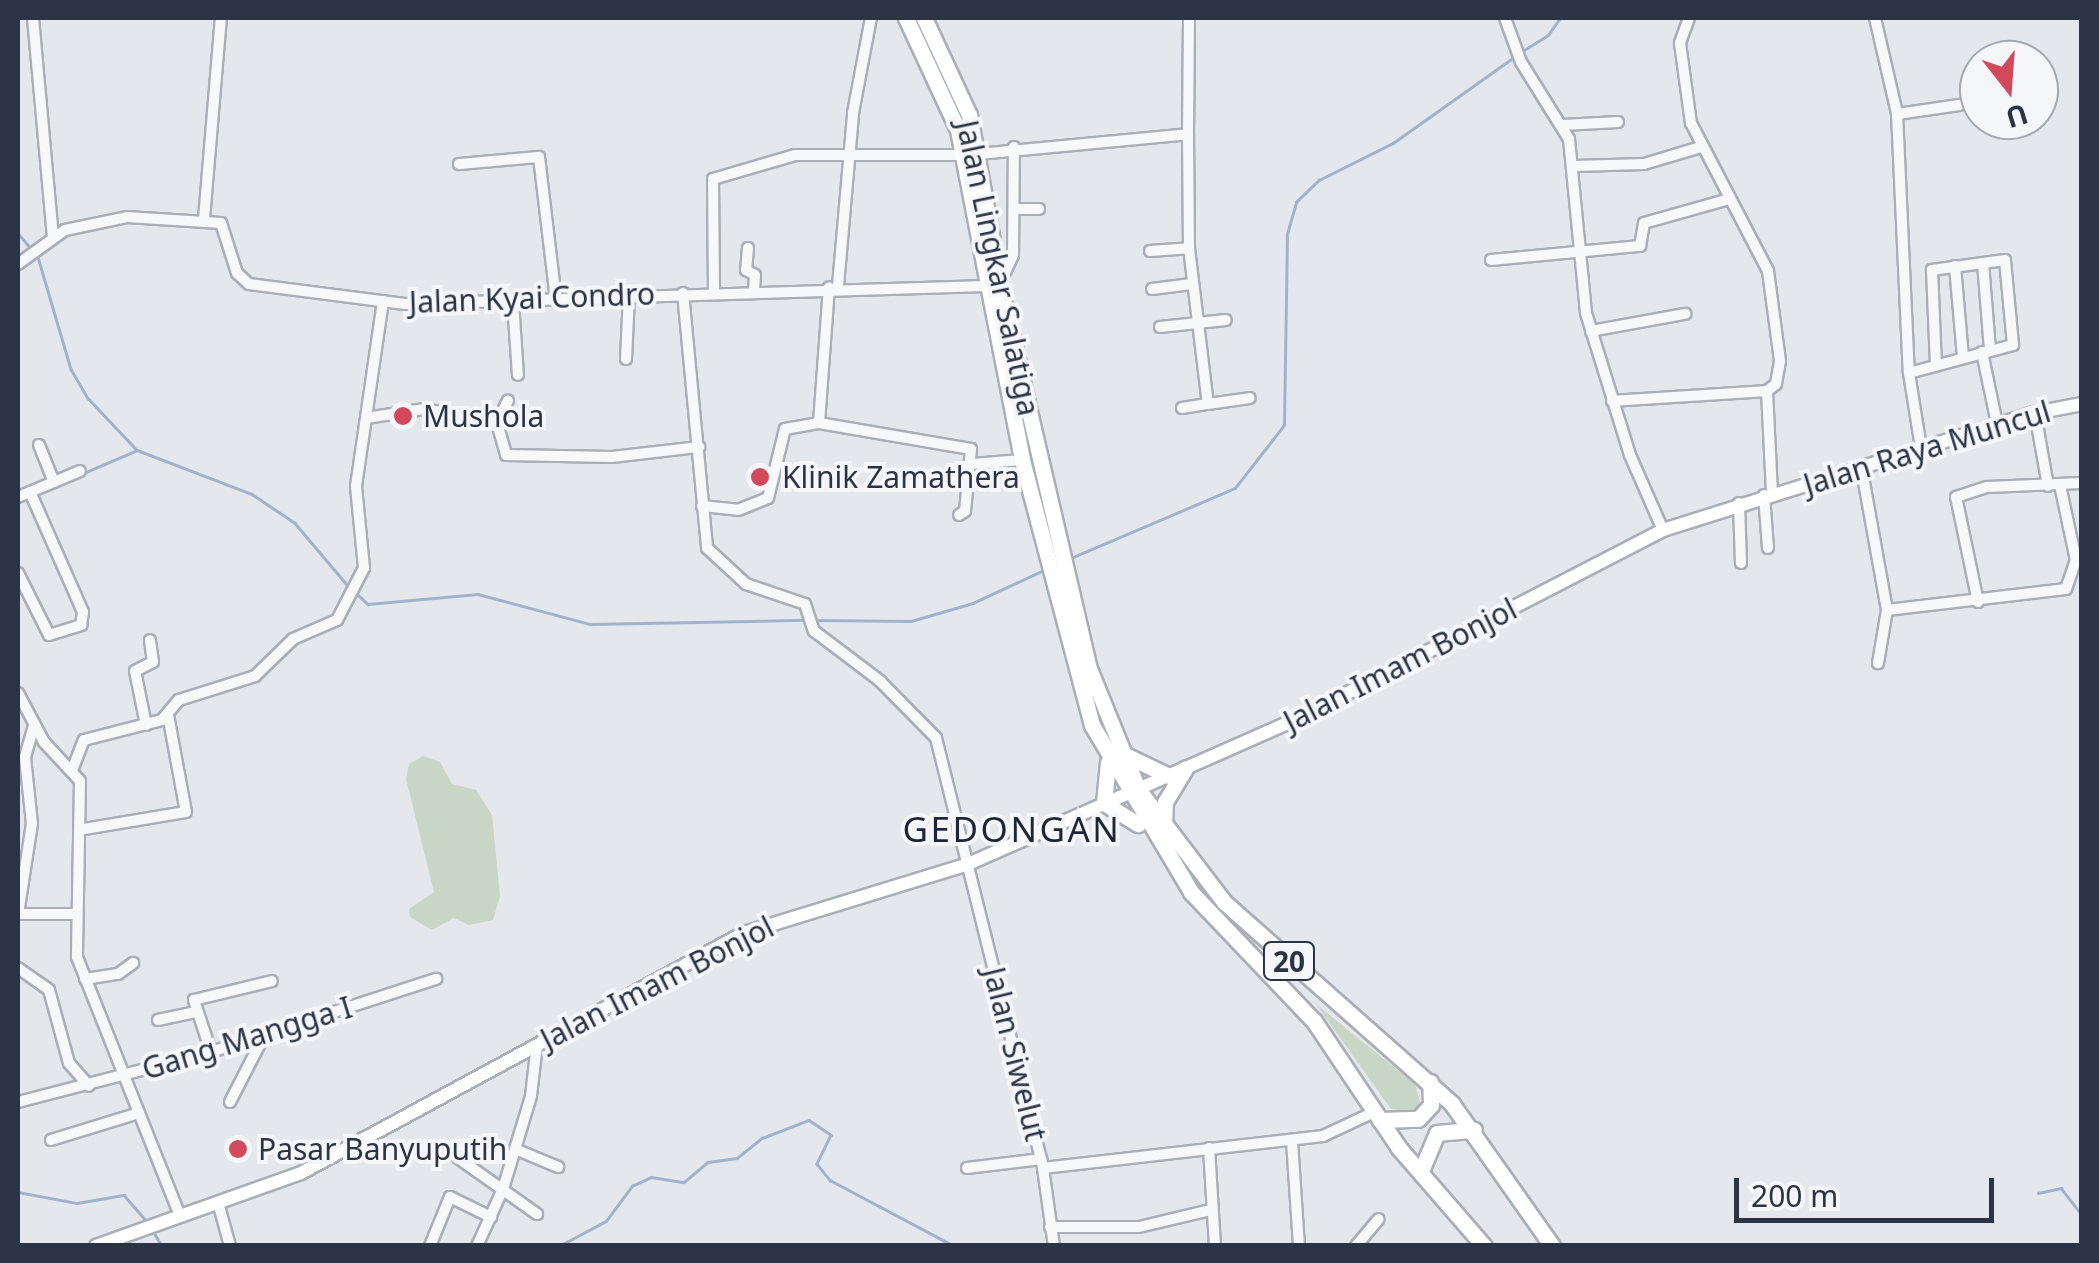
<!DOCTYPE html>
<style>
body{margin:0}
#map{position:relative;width:2099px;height:1263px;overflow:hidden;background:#e4e7ec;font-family:"Noto Sans",sans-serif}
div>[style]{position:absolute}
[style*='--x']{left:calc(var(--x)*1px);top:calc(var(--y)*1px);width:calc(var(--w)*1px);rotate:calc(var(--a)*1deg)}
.green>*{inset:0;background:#c9d6c5}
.stream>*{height:2.5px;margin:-1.25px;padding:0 1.25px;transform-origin:1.25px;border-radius:1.25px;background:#9fb4cc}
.roads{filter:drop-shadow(2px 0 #a9aeb7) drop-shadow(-2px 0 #a9aeb7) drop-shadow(0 2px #a9aeb7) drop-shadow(0 -2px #a9aeb7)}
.minor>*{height:10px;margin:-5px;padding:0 5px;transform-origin:5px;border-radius:5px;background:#f7f8fa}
.major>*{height:12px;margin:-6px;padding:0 6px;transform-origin:6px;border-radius:6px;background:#fff}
.highway>*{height:15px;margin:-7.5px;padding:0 7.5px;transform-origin:7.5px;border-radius:7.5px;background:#fff}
.dots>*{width:28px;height:28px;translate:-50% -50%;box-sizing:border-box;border:5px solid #f4f6f9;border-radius:50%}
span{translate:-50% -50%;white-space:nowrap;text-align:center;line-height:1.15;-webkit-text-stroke:8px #f4f6f9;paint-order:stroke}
.shield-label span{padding:2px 8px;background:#f4f6f9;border:2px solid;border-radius:8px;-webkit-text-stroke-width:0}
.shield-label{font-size:28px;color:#2b3445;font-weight:700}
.street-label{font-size:30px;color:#2b3445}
.poi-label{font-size:30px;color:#2b3445}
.left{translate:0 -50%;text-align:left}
.quarter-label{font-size:35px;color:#1d2536;letter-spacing:2.5px}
.frame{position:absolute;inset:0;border:20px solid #2b3445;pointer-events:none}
.north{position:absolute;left:1959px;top:40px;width:100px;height:100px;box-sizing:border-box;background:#f4f6f9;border:2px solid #a4a8b1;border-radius:50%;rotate:163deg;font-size:28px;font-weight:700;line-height:40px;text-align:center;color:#2b3445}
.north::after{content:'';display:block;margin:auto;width:35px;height:45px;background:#d1495b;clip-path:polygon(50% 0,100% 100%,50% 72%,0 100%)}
.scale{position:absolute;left:1734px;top:1178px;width:260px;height:45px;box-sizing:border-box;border:5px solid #2b3445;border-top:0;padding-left:12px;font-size:30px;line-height:35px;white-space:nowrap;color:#2b3445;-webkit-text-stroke:8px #f4f6f9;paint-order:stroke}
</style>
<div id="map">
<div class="green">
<i style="clip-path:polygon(423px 756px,440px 762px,452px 784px,476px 790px,492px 815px,500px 896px,493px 920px,469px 925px,454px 918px,432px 930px,410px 917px,409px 909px,434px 892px,406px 779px,409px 764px)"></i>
<i style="clip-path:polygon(1316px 1004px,1415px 1084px,1421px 1106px,1414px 1112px,1391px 1109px)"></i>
</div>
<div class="stream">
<i style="--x:1521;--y:52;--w:32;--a:-32"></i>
<i style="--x:1548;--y:35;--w:21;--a:-55"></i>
<i style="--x:18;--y:233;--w:23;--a:50"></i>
<i style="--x:38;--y:257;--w:117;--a:73.6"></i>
<i style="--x:71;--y:369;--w:34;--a:60"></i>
<i style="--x:88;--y:398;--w:71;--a:46.7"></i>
<i style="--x:137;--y:450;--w:123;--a:20.9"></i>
<i style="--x:252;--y:494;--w:52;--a:34"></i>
<i style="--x:295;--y:523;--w:84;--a:49.8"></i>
<i style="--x:84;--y:473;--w:56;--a:-23.3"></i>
<i style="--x:1071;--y:558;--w:178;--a:-23.1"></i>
<i style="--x:1235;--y:488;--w:80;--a:-52.1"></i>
<i style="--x:1284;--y:425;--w:191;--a:-89.1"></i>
<i style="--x:1287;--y:234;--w:33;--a:-74"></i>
<i style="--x:1296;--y:202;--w:32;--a:-44"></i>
<i style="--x:1319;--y:180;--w:83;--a:-26.6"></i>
<i style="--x:1393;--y:143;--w:148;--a:-35.4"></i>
<i style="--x:355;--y:592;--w:18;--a:43"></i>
<i style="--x:368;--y:604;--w:110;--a:-5.2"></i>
<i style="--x:478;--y:594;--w:116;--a:15"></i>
<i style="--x:590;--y:624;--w:216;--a:-1.1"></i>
<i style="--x:814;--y:620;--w:97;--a:0.6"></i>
<i style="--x:911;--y:621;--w:65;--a:-16.2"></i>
<i style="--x:973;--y:603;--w:81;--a:-25"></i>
<i style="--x:18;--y:1192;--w:60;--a:10.6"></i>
<i style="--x:77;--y:1203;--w:48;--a:-9.7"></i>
<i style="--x:124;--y:1195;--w:38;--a:49"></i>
<i style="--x:2038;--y:1193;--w:24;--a:-12"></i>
<i style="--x:2061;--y:1188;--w:34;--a:52"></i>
<i style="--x:153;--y:1231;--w:17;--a:59"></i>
<i style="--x:559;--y:1246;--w:53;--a:-28"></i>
<i style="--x:606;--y:1221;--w:44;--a:-53.4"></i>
<i style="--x:632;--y:1186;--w:21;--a:-25"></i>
<i style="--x:651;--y:1177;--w:33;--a:9"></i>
<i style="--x:684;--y:1182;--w:31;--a:-40"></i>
<i style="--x:708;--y:1162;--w:29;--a:-8"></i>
<i style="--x:737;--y:1158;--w:32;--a:-39"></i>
<i style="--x:762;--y:1138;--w:50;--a:-21"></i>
<i style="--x:809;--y:1120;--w:27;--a:34"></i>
<i style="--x:831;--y:1135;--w:32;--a:116"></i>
<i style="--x:817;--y:1164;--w:21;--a:51"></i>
<i style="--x:830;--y:1180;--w:140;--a:28"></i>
</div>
<div class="roads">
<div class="minor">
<i style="--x:33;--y:18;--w:219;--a:84.8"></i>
<i style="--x:1505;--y:18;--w:47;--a:70"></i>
<i style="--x:1521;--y:62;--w:91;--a:58.1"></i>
<i style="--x:1569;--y:139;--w:175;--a:84.4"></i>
<i style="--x:1586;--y:313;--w:149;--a:72.8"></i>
<i style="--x:1630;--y:455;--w:82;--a:66.3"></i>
<i style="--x:1689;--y:18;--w:27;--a:110"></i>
<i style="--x:1680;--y:43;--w:81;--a:82.2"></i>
<i style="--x:1691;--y:123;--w:167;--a:62.5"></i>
<i style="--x:1768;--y:271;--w:91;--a:82.4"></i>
<i style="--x:1780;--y:361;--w:23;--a:100"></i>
<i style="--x:1776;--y:384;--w:11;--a:142"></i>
<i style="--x:1767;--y:391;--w:102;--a:87.2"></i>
<i style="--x:1875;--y:18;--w:98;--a:77"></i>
<i style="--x:1897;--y:113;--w:260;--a:87.4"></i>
<i style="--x:1909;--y:373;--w:76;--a:80.9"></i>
<i style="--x:1897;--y:114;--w:63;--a:-8.3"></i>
<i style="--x:1563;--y:125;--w:55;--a:-3.1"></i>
<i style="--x:1188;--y:134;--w:114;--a:89.5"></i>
<i style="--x:1189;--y:248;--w:157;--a:83.1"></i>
<i style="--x:1208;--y:404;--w:42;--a:-8.1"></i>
<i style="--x:978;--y:154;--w:211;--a:-5.4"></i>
<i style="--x:1188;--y:134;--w:116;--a:-89.5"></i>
<i style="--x:459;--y:164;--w:80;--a:-5"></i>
<i style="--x:539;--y:157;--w:143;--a:83.2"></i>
<i style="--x:1575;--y:166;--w:69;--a:-1.7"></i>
<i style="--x:1644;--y:164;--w:59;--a:-16.6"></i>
<i style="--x:1015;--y:209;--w:24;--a:0"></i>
<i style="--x:204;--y:219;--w:202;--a:-85.2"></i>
<i style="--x:748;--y:248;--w:22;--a:95"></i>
<i style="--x:746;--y:270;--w:10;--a:29"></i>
<i style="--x:755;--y:275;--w:15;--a:94"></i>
<i style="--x:1150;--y:251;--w:39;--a:-4"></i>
<i style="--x:1491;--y:260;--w:150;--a:-5.4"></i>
<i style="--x:1640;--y:246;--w:23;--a:-80"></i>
<i style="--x:1644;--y:223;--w:85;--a:-15.7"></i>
<i style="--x:1983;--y:263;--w:87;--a:85.4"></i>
<i style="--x:18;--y:264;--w:58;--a:-35.9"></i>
<i style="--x:65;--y:230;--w:63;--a:-11.8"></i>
<i style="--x:127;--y:217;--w:94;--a:3.7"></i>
<i style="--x:221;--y:223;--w:52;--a:72.3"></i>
<i style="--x:237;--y:273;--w:16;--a:43"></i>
<i style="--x:249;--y:284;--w:157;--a:7.3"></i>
<i style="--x:405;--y:304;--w:581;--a:-1.77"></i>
<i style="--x:1955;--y:266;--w:91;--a:85"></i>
<i style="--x:1000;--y:283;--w:31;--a:-65"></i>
<i style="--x:1013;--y:255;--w:108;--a:-89.5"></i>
<i style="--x:838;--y:286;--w:174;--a:-85"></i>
<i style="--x:853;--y:113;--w:97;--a:-79.3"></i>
<i style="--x:1152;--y:289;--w:40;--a:-7.1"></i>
<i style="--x:714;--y:292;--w:113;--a:-90.5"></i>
<i style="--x:713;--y:179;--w:85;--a:-16.3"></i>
<i style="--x:795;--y:155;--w:168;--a:0"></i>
<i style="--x:683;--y:293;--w:256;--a:84.6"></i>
<i style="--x:707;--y:548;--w:53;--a:42.7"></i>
<i style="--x:746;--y:584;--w:62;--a:18.7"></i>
<i style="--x:805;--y:604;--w:28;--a:72"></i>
<i style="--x:814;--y:631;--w:83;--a:37.1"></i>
<i style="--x:880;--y:681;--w:80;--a:45.5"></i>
<i style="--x:936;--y:738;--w:443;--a:76"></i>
<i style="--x:1043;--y:1168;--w:79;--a:82"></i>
<i style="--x:513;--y:302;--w:73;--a:86.1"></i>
<i style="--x:1160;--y:327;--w:66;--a:-6.1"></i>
<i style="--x:1591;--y:331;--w:96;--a:-10.3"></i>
<i style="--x:1982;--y:352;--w:74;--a:78.2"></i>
<i style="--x:626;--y:359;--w:63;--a:-87.3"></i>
<i style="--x:1909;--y:373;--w:108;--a:-15.1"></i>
<i style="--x:2013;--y:345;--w:85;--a:-95.4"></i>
<i style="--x:2005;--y:260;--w:74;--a:172.2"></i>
<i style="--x:1932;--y:270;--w:96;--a:87.6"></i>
<i style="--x:1612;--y:401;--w:155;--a:-3.7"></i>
<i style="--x:1182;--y:408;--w:26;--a:-9"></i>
<i style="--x:2035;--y:413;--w:74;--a:79.9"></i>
<i style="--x:366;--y:418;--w:59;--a:-8.8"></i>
<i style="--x:424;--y:409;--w:74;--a:10.9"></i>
<i style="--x:497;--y:423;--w:33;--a:74"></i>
<i style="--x:506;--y:455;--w:106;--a:1.1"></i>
<i style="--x:612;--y:457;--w:88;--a:-6.6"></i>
<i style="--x:497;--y:423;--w:25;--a:-64"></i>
<i style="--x:819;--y:423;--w:154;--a:9.7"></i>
<i style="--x:971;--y:449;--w:62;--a:95.5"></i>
<i style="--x:965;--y:511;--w:7;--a:146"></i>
<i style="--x:39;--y:445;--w:40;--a:68"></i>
<i style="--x:972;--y:464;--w:50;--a:-4.6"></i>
<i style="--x:1862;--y:471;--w:141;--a:79.8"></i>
<i style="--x:1887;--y:610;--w:54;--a:99.6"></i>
<i style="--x:2060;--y:485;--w:77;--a:78"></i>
<i style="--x:1764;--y:495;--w:53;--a:85.7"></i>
<i style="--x:18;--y:497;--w:67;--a:-22.8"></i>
<i style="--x:1739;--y:503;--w:60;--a:88.1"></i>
<i style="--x:702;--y:506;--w:36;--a:6"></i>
<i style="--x:738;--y:510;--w:32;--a:-22"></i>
<i style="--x:768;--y:498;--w:71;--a:-76.2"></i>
<i style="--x:785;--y:429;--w:35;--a:-10"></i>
<i style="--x:819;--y:423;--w:136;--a:-85.8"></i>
<i style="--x:18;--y:573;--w:69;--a:63.4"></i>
<i style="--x:49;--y:635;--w:34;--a:-17"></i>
<i style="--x:81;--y:625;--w:13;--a:-81"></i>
<i style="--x:83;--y:612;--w:131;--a:-113.8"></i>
<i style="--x:1978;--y:602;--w:107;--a:-101.8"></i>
<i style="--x:1956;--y:497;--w:33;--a:-18"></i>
<i style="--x:1987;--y:487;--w:95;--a:-2.4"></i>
<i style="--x:1887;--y:610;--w:180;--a:-6.7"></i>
<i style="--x:2066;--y:589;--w:31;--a:-71"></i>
<i style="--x:2076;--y:560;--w:6;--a:0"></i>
<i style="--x:18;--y:693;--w:55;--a:62"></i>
<i style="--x:44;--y:742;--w:53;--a:47.3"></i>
<i style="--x:80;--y:781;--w:176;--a:91"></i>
<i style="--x:77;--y:957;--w:279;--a:68.3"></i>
<i style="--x:146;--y:725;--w:55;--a:-101.5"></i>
<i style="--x:135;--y:671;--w:20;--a:-27"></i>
<i style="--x:153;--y:662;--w:22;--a:-98"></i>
<i style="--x:73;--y:768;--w:30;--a:-69"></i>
<i style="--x:84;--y:740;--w:81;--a:-14.4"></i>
<i style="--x:162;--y:720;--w:26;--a:-50"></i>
<i style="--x:179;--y:700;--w:80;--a:-17.5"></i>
<i style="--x:255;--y:676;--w:53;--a:-44.2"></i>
<i style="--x:293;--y:639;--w:48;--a:-23.4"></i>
<i style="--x:337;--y:620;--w:59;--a:-62.6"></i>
<i style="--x:364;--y:568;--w:82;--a:-95.6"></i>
<i style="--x:356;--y:486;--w:187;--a:-81.7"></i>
<i style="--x:84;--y:829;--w:103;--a:-9.5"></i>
<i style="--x:186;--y:812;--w:99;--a:-100.5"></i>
<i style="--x:18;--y:914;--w:91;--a:-81.2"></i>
<i style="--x:32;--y:824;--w:67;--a:-96"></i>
<i style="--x:25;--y:757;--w:32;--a:-74"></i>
<i style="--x:18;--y:914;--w:57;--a:0"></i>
<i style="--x:18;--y:968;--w:38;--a:35"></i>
<i style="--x:49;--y:990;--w:76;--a:74.7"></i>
<i style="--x:69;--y:1063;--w:30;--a:49"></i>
<i style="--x:85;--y:979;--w:33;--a:-9"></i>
<i style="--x:118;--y:974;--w:19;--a:-36"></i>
<i style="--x:158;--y:1020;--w:38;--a:-12"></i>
<i style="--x:211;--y:1052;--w:55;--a:-108.1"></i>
<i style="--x:194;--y:1000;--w:80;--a:-13.7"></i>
<i style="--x:18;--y:1102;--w:199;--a:-14.5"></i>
<i style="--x:211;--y:1052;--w:237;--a:-18"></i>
<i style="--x:230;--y:1102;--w:76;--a:-62.8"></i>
<i style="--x:51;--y:1140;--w:92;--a:-17.1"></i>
<i style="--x:1292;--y:1141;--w:105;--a:86.2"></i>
<i style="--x:1209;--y:1148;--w:98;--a:86.5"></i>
<i style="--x:515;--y:1149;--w:47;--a:22.7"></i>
<i style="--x:458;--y:1158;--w:97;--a:35.3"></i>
<i style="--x:967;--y:1168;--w:75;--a:-6.9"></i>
<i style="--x:1043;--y:1168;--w:282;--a:-6.5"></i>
<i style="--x:1323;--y:1136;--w:56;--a:-25.2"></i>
<i style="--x:219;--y:1206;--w:41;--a:74.6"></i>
<i style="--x:1050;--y:1227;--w:89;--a:0"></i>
<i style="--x:1139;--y:1227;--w:74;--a:-13.3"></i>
<i style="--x:430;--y:1246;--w:53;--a:-67.8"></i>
<i style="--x:450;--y:1197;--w:46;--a:26"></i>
<i style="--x:477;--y:1246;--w:63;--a:-65.5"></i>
<i style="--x:503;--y:1189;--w:97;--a:-73.2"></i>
<i style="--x:531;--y:1096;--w:52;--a:-83.4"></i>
<i style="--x:1356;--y:1246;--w:35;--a:-50"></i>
</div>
<div class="major">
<i style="--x:96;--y:1246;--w:218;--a:-19.6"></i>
<i style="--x:301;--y:1173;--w:504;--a:-28.45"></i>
<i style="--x:744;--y:933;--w:234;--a:-17.1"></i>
<i style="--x:968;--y:864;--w:362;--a:-23.8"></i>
<i style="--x:1299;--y:718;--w:410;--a:-27.3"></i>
<i style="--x:1663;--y:530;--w:390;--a:-17.5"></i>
<i style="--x:2035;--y:413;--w:48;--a:-10.8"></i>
</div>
<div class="highway">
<i style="--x:906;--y:18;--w:123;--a:65.1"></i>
<i style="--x:958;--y:130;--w:336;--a:79"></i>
<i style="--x:1022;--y:460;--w:274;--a:75.2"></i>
<i style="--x:1092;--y:725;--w:194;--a:59.3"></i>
<i style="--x:1191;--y:892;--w:178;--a:46.4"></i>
<i style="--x:1314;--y:1021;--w:153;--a:56.2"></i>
<i style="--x:1399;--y:1148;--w:130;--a:49.1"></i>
<i style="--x:924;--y:18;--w:107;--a:65.1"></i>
<i style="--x:969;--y:115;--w:183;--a:79.6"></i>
<i style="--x:1002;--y:295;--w:381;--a:76.9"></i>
<i style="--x:1088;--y:666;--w:133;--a:67.9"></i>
<i style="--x:1138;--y:789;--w:142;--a:52.7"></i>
<i style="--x:1224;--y:902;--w:305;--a:41.5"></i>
<i style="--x:1452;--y:1104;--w:174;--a:54.8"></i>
<i style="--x:1123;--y:754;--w:51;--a:25.6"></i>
<i style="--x:1108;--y:762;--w:41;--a:95.6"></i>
<i style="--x:1104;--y:803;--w:40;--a:32"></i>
<i style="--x:1164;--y:828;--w:26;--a:-88"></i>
<i style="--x:1165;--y:802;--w:39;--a:-59"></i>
<i style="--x:1380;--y:1120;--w:38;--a:-2"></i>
<i style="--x:1418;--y:1119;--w:19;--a:-47"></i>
<i style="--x:1431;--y:1105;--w:23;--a:-92"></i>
<i style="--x:1421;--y:1171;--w:41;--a:-67.2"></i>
<i style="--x:1437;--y:1133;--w:37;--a:-5"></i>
</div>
</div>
<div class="dots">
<i style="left:403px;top:416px;background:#d1495b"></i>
<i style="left:760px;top:477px;background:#d1495b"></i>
<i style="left:238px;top:1149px;background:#d1495b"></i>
</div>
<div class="shield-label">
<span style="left:1289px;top:961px">20</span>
</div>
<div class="street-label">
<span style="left:998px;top:268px;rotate:78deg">Jalan Lingkar Salatiga</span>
<span style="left:532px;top:298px;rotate:-2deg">Jalan Kyai Condro</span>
<span style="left:1927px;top:448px;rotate:-17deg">Jalan Raya Muncul</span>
<span style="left:1400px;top:665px;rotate:-27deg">Jalan Imam Bonjol</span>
<span style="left:657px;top:983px;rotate:-27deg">Jalan Imam Bonjol</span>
<span style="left:247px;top:1038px;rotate:-17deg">Gang Mangga I</span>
<span style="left:1015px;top:1054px;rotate:76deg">Jalan Siwelut</span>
</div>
<div class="poi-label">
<span class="left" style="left:423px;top:416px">Mushola</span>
<span class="left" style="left:782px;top:477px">Klinik Zamathera</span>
<span class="left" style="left:258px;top:1149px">Pasar Banyuputih</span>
</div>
<div class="quarter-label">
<span style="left:1012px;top:829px">GEDONGAN</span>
</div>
<div class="frame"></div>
<div class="north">U</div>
<div class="scale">200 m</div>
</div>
